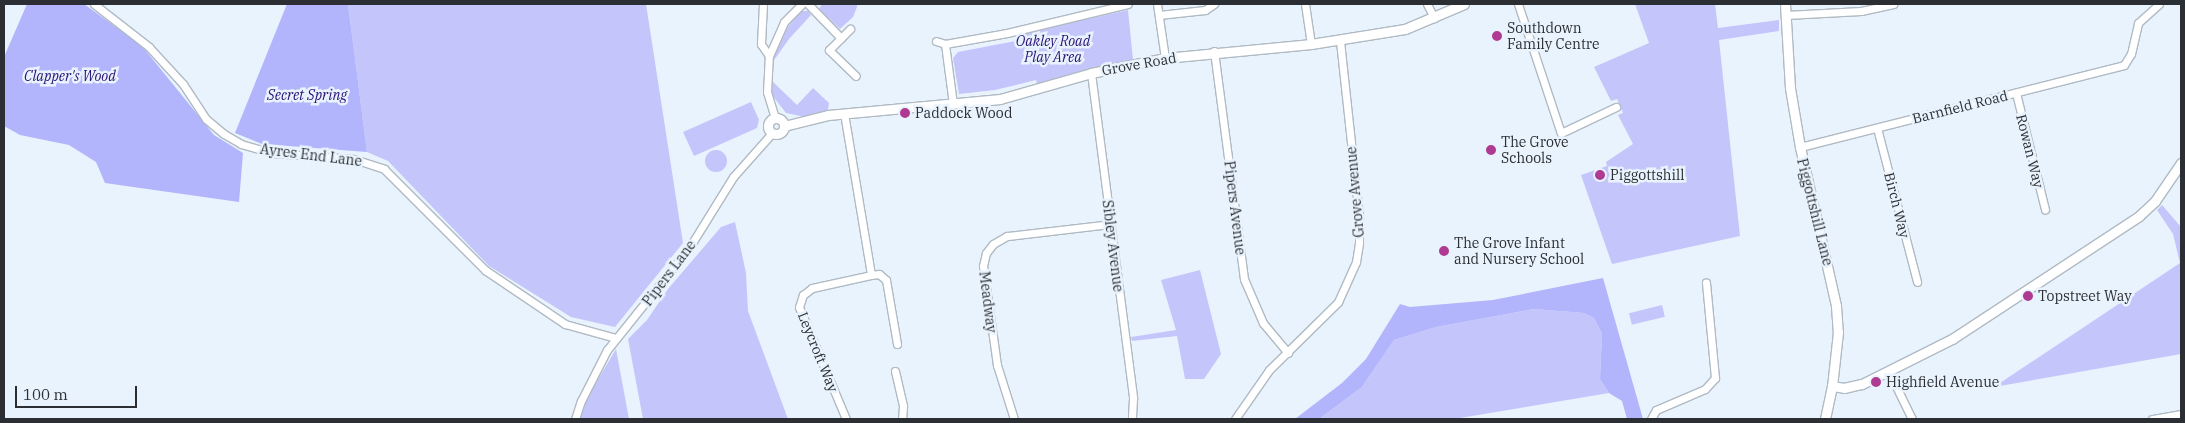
<!DOCTYPE html>
<style>
body{margin:0}
#map{position:relative;width:2185px;height:423px;overflow:hidden;background:#e9f3fd;font-family:"IBM Plex Serif",serif}
div>[style]{position:absolute}
[style*='--x']{left:calc(var(--x)*1px);top:calc(var(--y)*1px);width:calc(var(--w)*1px);rotate:calc(var(--a)*1deg)}
.green>*{inset:0;background:#c4c6fb;transform-origin:0 0}
.round{border-radius:50%}
.forest>*{inset:0;background:#b2b4fc}
.roads{filter:drop-shadow(1px 0 #b0bac3) drop-shadow(-1px 0 #b0bac3) drop-shadow(0 1px #b0bac3) drop-shadow(0 -1px #b0bac3)}
.minor>*{height:7px;margin:-3.5px;padding:0 3.5px;transform-origin:3.5px;border-radius:3.5px;background:#fff}
.tertiary>*{height:9px;margin:-4.5px;padding:0 4.5px;transform-origin:4.5px;border-radius:4.5px;background:#fff}
.tertiary>.ring{margin:-4.5px;padding:0;box-sizing:content-box;background:none;border:9px solid #fff;border-radius:50%}
.dots>*{width:14px;height:14px;translate:-50% -50%;box-sizing:border-box;border:2px solid #e9f3fd;border-radius:50%}
span{translate:-50% -50%;white-space:nowrap;text-align:center;line-height:1.15;-webkit-text-stroke:5px #e9f3fd;paint-order:stroke}
.poi-label{font-size:14px;color:#2b2e32}
.left{translate:0 -50%;text-align:left}
.park-label{font-size:14px;color:#2a1177;font-style:italic}
.street-label{font-size:14px;color:#2b2e32}
.frame{position:absolute;inset:0;border:5px solid #2b2e32;pointer-events:none}
.scale{position:absolute;left:15px;top:386px;width:122px;height:22px;box-sizing:border-box;border:2px solid #2b2e32;border-top:0;padding-left:6px;font-size:15px;line-height:18px;white-space:nowrap;color:#2b2e32;-webkit-text-stroke:4px #e9f3fd;paint-order:stroke}
</style>
<div id="map">
<div class="green">
<i style="clip-path:polygon(348px 4px,646px 4px,683px 243px,615px 327px,571px 317px,489px 266px,388px 161px,367px 152px)"></i>
<i style="clip-path:polygon(822px 4px,857px 4px,857px 7px,853px 17px,840px 29px,819px 9px)"></i>
<i style="clip-path:polygon(1635px 4px,1715px 4px,1718px 28px,1779px 20px,1779px 31px,1719px 40px,1740px 236px,1612px 264px,1581px 175px,1607px 166px,1606px 162px,1633px 144px,1618px 115px,1623px 113px,1617px 99px,1611px 101px,1594px 67px,1649px 43px)"></i>
<i style="clip-path:polygon(1128px 10px,1133px 60px,1037px 84px,1036px 80px,995px 90px,959px 94px,953px 58px,958px 52px,1026px 39px,1025px 33px)"></i>
<i style="clip-path:polygon(800px 11px,808px 11px,811px 15px,789px 39px,772px 63px,779px 39px)"></i>
<i style="clip-path:polygon(771px 80px,797px 105px,813px 88px,829px 103px,828px 110px,805px 117px,786px 113px,772px 95px)"></i>
<i style="clip-path:polygon(751px 102px,759px 120px,757px 128px,694px 156px,683px 132px)"></i>
<i class="round" style="left:705px;top:150px;width:22px;height:22px"></i>
<i style="clip-path:polygon(2162px 205px,2181px 227px,2181px 354px,1994px 387px,2180px 263px,2173px 234px,2157px 210px)"></i>
<i style="clip-path:polygon(735px 222px,746px 273px,748px 311px,788px 419px,643px 419px,628px 339px,647px 320px,668px 289px,721px 227px)"></i>
<i style="clip-path:polygon(1200px 270px,1221px 354px,1204px 379px,1185px 379px,1177px 336px,1132px 341px,1131px 337px,1176px 330px,1161px 280px)"></i>
<i style="left:1662px;top:305px;width:12px;height:34px;rotate:76deg"></i>
<i style="clip-path:polygon(1534px 309px,1584px 313px,1594px 318px,1602px 334px,1600px 379px,1609px 393px,1454px 419px,1319px 419px,1362px 387px,1394px 340px,1436px 327px)"></i>
<i style="clip-path:polygon(616px 349px,629px 419px,578px 419px,584px 403px)"></i>
</div>
<div class="forest">
<i style="clip-path:polygon(27px 4px,84px 4px,142px 46px,214px 135px,243px 153px,239px 202px,105px 183px,96px 162px,69px 145px,20px 135px,4px 126px,4px 57px)"></i>
<i style="clip-path:polygon(287px 4px,348px 4px,367px 152px,262px 144px,235px 133px)"></i>
<i style="clip-path:polygon(1603px 278px,1643px 419px,1627px 419px,1622px 401px,1609px 393px,1600px 379px,1602px 334px,1594px 318px,1584px 313px,1534px 309px,1436px 327px,1394px 340px,1362px 387px,1319px 419px,1295px 419px,1342px 383px,1366px 359px,1400px 304px,1410px 307px,1493px 300px)"></i>
</div>
<div class="roads">
<div class="minor">
<i style="--x:94;--y:4;--w:70;--a:38"></i>
<i style="--x:149;--y:47;--w:50;--a:47.4"></i>
<i style="--x:183;--y:84;--w:42;--a:56.7"></i>
<i style="--x:206;--y:119;--w:23;--a:40"></i>
<i style="--x:224;--y:134;--w:20;--a:30"></i>
<i style="--x:241;--y:144;--w:32;--a:16"></i>
<i style="--x:272;--y:153;--w:82;--a:4.2"></i>
<i style="--x:354;--y:159;--w:32;--a:18"></i>
<i style="--x:384;--y:169;--w:143;--a:45"></i>
<i style="--x:485;--y:270;--w:97;--a:34"></i>
<i style="--x:565;--y:324;--w:53;--a:15.4"></i>
<i style="--x:763;--y:4;--w:40;--a:92.9"></i>
<i style="--x:761;--y:44;--w:14;--a:56"></i>
<i style="--x:808;--y:4;--w:47;--a:45.9"></i>
<i style="--x:841;--y:38;--w:13;--a:-45"></i>
<i style="--x:1157;--y:4;--w:55;--a:81.6"></i>
<i style="--x:1305;--y:4;--w:40;--a:81.5"></i>
<i style="--x:1427;--y:4;--w:16;--a:63"></i>
<i style="--x:1518;--y:4;--w:136;--a:71.6"></i>
<i style="--x:1561;--y:133;--w:61;--a:-25.3"></i>
<i style="--x:1159;--y:15;--w:46;--a:-6.2"></i>
<i style="--x:1205;--y:10;--w:11;--a:-34"></i>
<i style="--x:1786;--y:15;--w:75;--a:-3.1"></i>
<i style="--x:1861;--y:11;--w:33;--a:-12"></i>
<i style="--x:841;--y:38;--w:17;--a:135"></i>
<i style="--x:829;--y:50;--w:37;--a:44"></i>
<i style="--x:936;--y:41;--w:9;--a:18"></i>
<i style="--x:945;--y:44;--w:63;--a:-10.1"></i>
<i style="--x:1007;--y:33;--w:124;--a:-13.5"></i>
<i style="--x:945;--y:44;--w:61;--a:82.4"></i>
<i style="--x:1214;--y:51;--w:230;--a:82.5"></i>
<i style="--x:1244;--y:279;--w:48;--a:66.6"></i>
<i style="--x:1263;--y:323;--w:39;--a:50"></i>
<i style="--x:1091;--y:73;--w:328;--a:82.6"></i>
<i style="--x:1133;--y:398;--w:21;--a:93"></i>
<i style="--x:2016;--y:93;--w:120;--a:76"></i>
<i style="--x:844;--y:113;--w:164;--a:80.5"></i>
<i style="--x:871;--y:275;--w:8;--a:-7"></i>
<i style="--x:879;--y:274;--w:9;--a:41"></i>
<i style="--x:886;--y:280;--w:65;--a:80.2"></i>
<i style="--x:775;--y:118;--w:27;--a:-107"></i>
<i style="--x:767;--y:92;--w:36;--a:-87"></i>
<i style="--x:769;--y:56;--w:37;--a:-66"></i>
<i style="--x:784;--y:22;--w:25;--a:-45"></i>
<i style="--x:1877;--y:128;--w:159;--a:75.4"></i>
<i style="--x:1800;--y:147;--w:334;--a:-14.2"></i>
<i style="--x:2124;--y:65;--w:13;--a:-58"></i>
<i style="--x:2131;--y:54;--w:32;--a:-77"></i>
<i style="--x:2138;--y:23;--w:28;--a:-42"></i>
<i style="--x:895;--y:371;--w:36;--a:77"></i>
<i style="--x:903;--y:406;--w:13;--a:94"></i>
<i style="--x:1889;--y:372;--w:52;--a:63.9"></i>
<i style="--x:575;--y:419;--w:19;--a:-72"></i>
<i style="--x:581;--y:401;--w:57;--a:-63"></i>
<i style="--x:607;--y:350;--w:131;--a:-51.2"></i>
<i style="--x:689;--y:248;--w:84;--a:-58.2"></i>
<i style="--x:733;--y:177;--w:59;--a:-48.4"></i>
<i style="--x:846;--y:419;--w:121;--a:-112.8"></i>
<i style="--x:799;--y:307;--w:13;--a:-72"></i>
<i style="--x:803;--y:295;--w:11;--a:-38"></i>
<i style="--x:812;--y:288;--w:60;--a:-12.4"></i>
<i style="--x:1014;--y:419;--w:57;--a:-107.5"></i>
<i style="--x:997;--y:365;--w:100;--a:-98"></i>
<i style="--x:983;--y:266;--w:13;--a:-77"></i>
<i style="--x:986;--y:253;--w:11;--a:-52"></i>
<i style="--x:993;--y:244;--w:16;--a:-30"></i>
<i style="--x:1007;--y:236;--w:104;--a:-6.6"></i>
<i style="--x:1235;--y:419;--w:60;--a:-55.2"></i>
<i style="--x:1269;--y:370;--w:97;--a:-44.6"></i>
<i style="--x:1338;--y:302;--w:44;--a:-65.8"></i>
<i style="--x:1356;--y:262;--w:19;--a:-81"></i>
<i style="--x:1359;--y:243;--w:27;--a:-90"></i>
<i style="--x:1359;--y:216;--w:177;--a:-96.2"></i>
<i style="--x:1651;--y:419;--w:10;--a:-61"></i>
<i style="--x:1656;--y:410;--w:53;--a:-23.2"></i>
<i style="--x:1705;--y:389;--w:15;--a:-48"></i>
<i style="--x:1715;--y:378;--w:96;--a:-95.4"></i>
<i style="--x:2152;--y:419;--w:29;--a:-10"></i>
</div>
<div class="tertiary">
<i style="--x:1785;--y:4;--w:84;--a:86.6"></i>
<i style="--x:1790;--y:88;--w:60;--a:80.4"></i>
<i style="--x:1800;--y:147;--w:163;--a:77.2"></i>
<i style="--x:1836;--y:306;--w:26;--a:86"></i>
<i style="--x:1838;--y:332;--w:54;--a:96.3"></i>
<i style="--x:1832;--y:386;--w:34;--a:102"></i>
<i class="ring" style="left:768px;top:118px;width:7px;height:7px"></i>
<i style="--x:784;--y:126;--w:45;--a:-14"></i>
<i style="--x:828;--y:115;--w:173;--a:-5.3"></i>
<i style="--x:1000;--y:99;--w:95;--a:-15.9"></i>
<i style="--x:1091;--y:73;--w:76;--a:-11.5"></i>
<i style="--x:1165;--y:58;--w:147;--a:-5.5"></i>
<i style="--x:1311;--y:44;--w:95;--a:-9.1"></i>
<i style="--x:1405;--y:29;--w:64;--a:-23"></i>
<i style="--x:1832;--y:386;--w:12;--a:9"></i>
<i style="--x:1844;--y:388;--w:18;--a:-13"></i>
<i style="--x:1862;--y:384;--w:101;--a:-26.6"></i>
<i style="--x:1952;--y:339;--w:224;--a:-33.3"></i>
<i style="--x:2139;--y:216;--w:22;--a:-43"></i>
<i style="--x:2155;--y:201;--w:46;--a:-55.6"></i>
</div>
</div>
<div class="dots">
<i style="left:1497px;top:36px;background:#af3a92"></i>
<i style="left:905px;top:113px;background:#af3a92"></i>
<i style="left:1491px;top:150px;background:#af3a92"></i>
<i style="left:1600px;top:175px;background:#af3a92"></i>
<i style="left:1444px;top:251px;background:#af3a92"></i>
<i style="left:2028px;top:296px;background:#af3a92"></i>
<i style="left:1876px;top:382px;background:#af3a92"></i>
</div>
<div class="poi-label">
<span class="left" style="left:1507px;top:36px">Southdown<br>Family Centre</span>
<span class="left" style="left:915px;top:113px">Paddock Wood</span>
<span class="left" style="left:1501px;top:150px">The Grove<br>Schools</span>
<span class="left" style="left:1610px;top:175px">Piggottshill</span>
<span class="left" style="left:1454px;top:251px">The Grove Infant<br>and Nursery School</span>
<span class="left" style="left:2038px;top:296px">Topstreet Way</span>
<span class="left" style="left:1886px;top:382px">Highfield Avenue</span>
</div>
<div class="park-label">
<span style="left:1053px;top:49px">Oakley Road<br>Play Area</span>
<span style="left:70px;top:76px">Clapper's Wood</span>
<span style="left:307px;top:95px">Secret Spring</span>
</div>
<div class="street-label">
<span style="left:1139px;top:64px;rotate:-10deg">Grove Road</span>
<span style="left:1960px;top:107px;rotate:-14deg">Barnfield Road</span>
<span style="left:2030px;top:151px;rotate:76deg">Rowan Way</span>
<span style="left:311px;top:155px;rotate:7deg">Ayres End Lane</span>
<span style="left:1355px;top:192px;rotate:-95deg">Grove Avenue</span>
<span style="left:1897px;top:205px;rotate:76deg">Birch Way</span>
<span style="left:1235px;top:208px;rotate:83deg">Pipers Avenue</span>
<span style="left:1815px;top:212px;rotate:76deg">Piggottshill Lane</span>
<span style="left:1113px;top:246px;rotate:83deg">Sibley Avenue</span>
<span style="left:669px;top:273px;rotate:-53deg">Pipers Lane</span>
<span style="left:988px;top:302px;rotate:83deg">Meadway</span>
<span style="left:818px;top:352px;rotate:68deg">Leycroft Way</span>
</div>
<div class="frame"></div>
<div class="scale">100 m</div>
</div>
